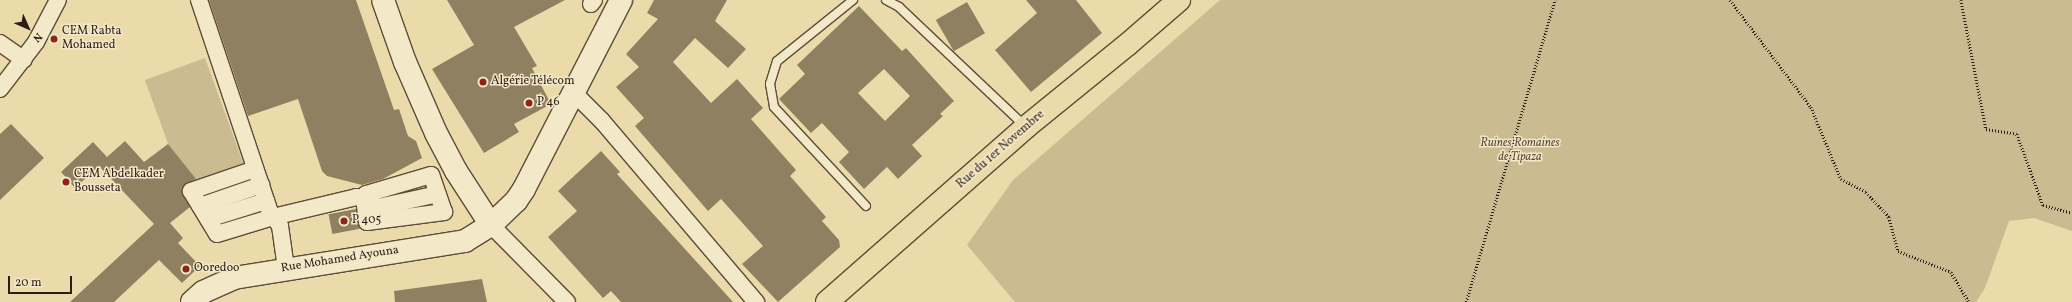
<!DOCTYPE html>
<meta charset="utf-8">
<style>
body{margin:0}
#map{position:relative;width:2072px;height:302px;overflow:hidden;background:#ecdbaa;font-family:Vollkorn,serif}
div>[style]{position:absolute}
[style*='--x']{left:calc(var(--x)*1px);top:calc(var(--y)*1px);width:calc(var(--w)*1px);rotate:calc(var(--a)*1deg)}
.green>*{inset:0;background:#cbbb91;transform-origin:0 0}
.building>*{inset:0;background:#908062;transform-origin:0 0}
.path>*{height:2.5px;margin-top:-1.25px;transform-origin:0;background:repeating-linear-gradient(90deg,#2c1d15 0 1px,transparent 0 3px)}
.roads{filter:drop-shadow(1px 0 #5c4c3a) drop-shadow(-1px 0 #5c4c3a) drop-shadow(0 1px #5c4c3a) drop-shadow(0 -1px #5c4c3a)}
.service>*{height:8px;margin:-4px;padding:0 4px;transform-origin:4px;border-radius:4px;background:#f3e8c8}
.minor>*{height:16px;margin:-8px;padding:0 8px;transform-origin:8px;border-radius:8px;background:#f3e8c8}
.secondary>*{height:22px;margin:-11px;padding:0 11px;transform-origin:11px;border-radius:11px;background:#f3e8c8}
.primary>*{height:22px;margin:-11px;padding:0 11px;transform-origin:11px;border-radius:11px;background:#ecdbaa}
.dots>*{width:11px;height:11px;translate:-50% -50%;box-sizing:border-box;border:2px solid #f3e8c8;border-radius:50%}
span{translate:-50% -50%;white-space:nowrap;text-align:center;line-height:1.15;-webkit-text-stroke:3px #f3e8c8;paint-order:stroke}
.poi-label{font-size:12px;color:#2c1d15}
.left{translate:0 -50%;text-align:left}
.park-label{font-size:12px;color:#5c4c3a;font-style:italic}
.street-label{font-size:12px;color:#2c1d15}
.north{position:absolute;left:8px;top:8px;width:40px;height:40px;-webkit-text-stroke:3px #f3e8c8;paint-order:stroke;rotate:135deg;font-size:11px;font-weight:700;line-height:16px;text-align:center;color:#2c1d15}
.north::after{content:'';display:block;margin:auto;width:14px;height:18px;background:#2c1d15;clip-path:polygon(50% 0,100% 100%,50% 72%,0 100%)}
.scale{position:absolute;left:8px;top:276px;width:64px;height:18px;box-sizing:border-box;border:2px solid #2c1d15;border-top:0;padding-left:5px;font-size:12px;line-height:14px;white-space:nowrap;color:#2c1d15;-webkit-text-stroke:3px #f3e8c8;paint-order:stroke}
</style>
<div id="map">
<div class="green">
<i style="clip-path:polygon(1220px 0,2072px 0,2072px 231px,2034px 218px,2009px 221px,1985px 288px,1976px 302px,1015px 302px,967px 245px,1013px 180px)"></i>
<i style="left:205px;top:58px;width:112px;height:64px;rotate:70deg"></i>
</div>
<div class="building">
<i style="clip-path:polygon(209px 0,356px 0,394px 110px,399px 109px,408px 136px,416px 141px,422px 158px,383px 179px,362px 185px,327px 176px,322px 171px,298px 99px,248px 116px)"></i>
<i style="clip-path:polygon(447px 0,565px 0,514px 27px,537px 66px,532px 68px,551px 104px,514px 124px,519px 132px,484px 153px,432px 69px,474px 45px)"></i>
<i style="clip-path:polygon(654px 0,727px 0,715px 21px,746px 49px,728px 68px,695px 38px,673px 62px,711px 103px,737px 79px,763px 108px,751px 119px,796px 170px,790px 176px,826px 217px,822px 221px,839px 240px,840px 247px,778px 302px,742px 264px,763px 246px,721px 199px,708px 211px,635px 126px,644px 118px,616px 87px,639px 67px,626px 54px,658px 19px,647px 13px)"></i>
<i style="clip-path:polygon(1026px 0,1076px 0,1102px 33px,1031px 92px,995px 50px,1037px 13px)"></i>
<i style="left:967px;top:2px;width:36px;height:36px;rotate:60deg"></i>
<i style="clip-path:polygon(evenodd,859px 6px,902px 51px,906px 48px,954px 101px,940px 114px,943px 116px,912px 145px,922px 156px,898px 179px,887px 167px,864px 189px,839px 162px,849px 152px,822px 123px,811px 133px,779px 99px,805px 74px,797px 65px,859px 6px,884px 69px,910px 96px,885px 121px,858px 93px,884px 69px)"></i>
<i style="clip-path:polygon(11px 124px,44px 158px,0 200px,0 134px)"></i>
<i style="clip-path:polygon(125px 141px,144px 162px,168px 144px,196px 179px,184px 185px,182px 190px,190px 207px,170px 223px,183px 238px,178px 243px,200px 266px,182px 283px,159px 260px,114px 302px,70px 302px,154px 224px,99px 166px,75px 188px,61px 172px,93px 142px,107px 157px)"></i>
<i style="clip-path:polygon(601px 151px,620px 172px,617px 174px,733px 302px,621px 302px,611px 291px,603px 298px,548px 237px,577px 211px,558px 191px)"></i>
<i style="left:356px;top:209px;width:20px;height:28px;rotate:79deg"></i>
<i style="clip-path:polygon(482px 279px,487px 302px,395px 302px,394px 291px)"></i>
</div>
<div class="path">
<i style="--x:1730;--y:0;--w:134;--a:52.9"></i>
<i style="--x:1811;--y:107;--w:78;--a:67.4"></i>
<i style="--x:1841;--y:179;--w:28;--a:27"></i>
<i style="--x:1866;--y:192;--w:34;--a:47"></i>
<i style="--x:1889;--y:217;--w:35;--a:75"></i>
<i style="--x:1898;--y:251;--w:57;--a:21.6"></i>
<i style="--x:1951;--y:272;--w:35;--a:59"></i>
<i style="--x:1961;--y:0;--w:131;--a:79"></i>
<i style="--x:1986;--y:129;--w:31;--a:9"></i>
<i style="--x:2017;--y:134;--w:76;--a:69.9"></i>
<i style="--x:2043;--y:205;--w:30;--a:15"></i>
<i style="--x:1466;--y:302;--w:315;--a:-73.6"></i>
</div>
<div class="roads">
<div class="service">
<i style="--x:853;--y:0;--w:97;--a:141.2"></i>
<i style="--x:777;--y:61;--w:24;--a:107"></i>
<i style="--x:770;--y:84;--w:23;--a:80"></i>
<i style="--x:774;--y:107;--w:135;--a:47.1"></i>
<i style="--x:886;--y:0;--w:15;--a:28"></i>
<i style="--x:899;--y:7;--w:173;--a:43.4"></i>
</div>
<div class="minor">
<i style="--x:199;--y:0;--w:224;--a:71.5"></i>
<i style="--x:270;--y:212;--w:17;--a:54"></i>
<i style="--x:280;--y:226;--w:42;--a:81.9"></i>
<i style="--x:591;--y:4;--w:5;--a:-53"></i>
<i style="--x:0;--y:43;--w:29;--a:35"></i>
<i style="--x:0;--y:89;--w:59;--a:-52.5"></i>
<i style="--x:36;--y:42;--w:47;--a:-62.4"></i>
<i style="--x:573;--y:92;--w:41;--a:45"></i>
<i style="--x:602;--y:121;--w:238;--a:49.6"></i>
<i style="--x:255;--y:169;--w:68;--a:161"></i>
<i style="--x:191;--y:191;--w:50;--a:58.8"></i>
<i style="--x:217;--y:234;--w:59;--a:-16.9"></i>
<i style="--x:273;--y:217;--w:85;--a:-13.5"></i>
<i style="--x:356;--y:197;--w:8;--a:7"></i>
<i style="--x:364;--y:198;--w:24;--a:83"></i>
<i style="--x:367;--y:222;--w:78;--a:-7.4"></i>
<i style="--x:444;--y:212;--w:39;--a:-109"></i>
<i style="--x:431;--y:175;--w:68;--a:163.7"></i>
<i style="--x:366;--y:194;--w:4;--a:117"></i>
<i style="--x:364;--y:198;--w:17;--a:33"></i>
<i style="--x:378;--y:207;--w:61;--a:-12.2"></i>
<i style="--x:200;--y:206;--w:65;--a:-19"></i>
<i style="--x:208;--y:219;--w:61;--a:-17.2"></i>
<i style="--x:491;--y:225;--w:108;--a:45.4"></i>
</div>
<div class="secondary">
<i style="--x:383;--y:0;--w:66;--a:70.5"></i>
<i style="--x:405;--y:62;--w:77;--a:66.4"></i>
<i style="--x:436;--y:133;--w:43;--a:62.2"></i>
<i style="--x:456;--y:171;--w:64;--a:57.1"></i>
<i style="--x:192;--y:302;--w:15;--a:-42"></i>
<i style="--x:203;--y:292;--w:34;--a:-24"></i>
<i style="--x:234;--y:278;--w:234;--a:-9.1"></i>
<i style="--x:465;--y:241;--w:31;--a:-32"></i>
<i style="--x:491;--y:225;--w:35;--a:-44"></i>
<i style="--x:516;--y:201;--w:14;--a:-56"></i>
<i style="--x:524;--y:189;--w:212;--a:-62.8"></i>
</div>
<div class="primary">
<i style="--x:827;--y:302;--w:265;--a:-41.3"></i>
<i style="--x:1026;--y:127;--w:130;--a:-39.1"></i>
<i style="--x:1127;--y:45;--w:69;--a:-40.9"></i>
</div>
</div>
<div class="dots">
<i style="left:54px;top:39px;background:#8f2418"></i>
<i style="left:483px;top:82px;background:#8f2418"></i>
<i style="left:529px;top:103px;background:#8f2418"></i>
<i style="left:66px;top:182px;background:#8f2418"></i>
<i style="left:344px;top:221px;background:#8f2418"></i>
<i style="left:186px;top:269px;background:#8f2418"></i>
</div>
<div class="poi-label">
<span class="left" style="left:62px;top:39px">CEM Rabta<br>Mohamed</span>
<span class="left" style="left:491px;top:82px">Algérie Télécom</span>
<span class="left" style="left:537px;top:103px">P 46</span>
<span class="left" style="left:74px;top:182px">CEM Abdelkader<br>Bousseta</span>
<span class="left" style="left:352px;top:221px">P 405</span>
<span class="left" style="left:194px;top:269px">Ooredoo</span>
</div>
<div class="park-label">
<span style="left:1520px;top:151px">Ruines Romaines<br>de Tipaza</span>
</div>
<div class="street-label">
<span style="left:1001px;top:150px;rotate:-41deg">Rue du 1er Novembre</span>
<span style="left:340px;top:260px;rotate:-9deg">Rue Mohamed Ayouna</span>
</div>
<div class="north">N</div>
<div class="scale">20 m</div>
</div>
